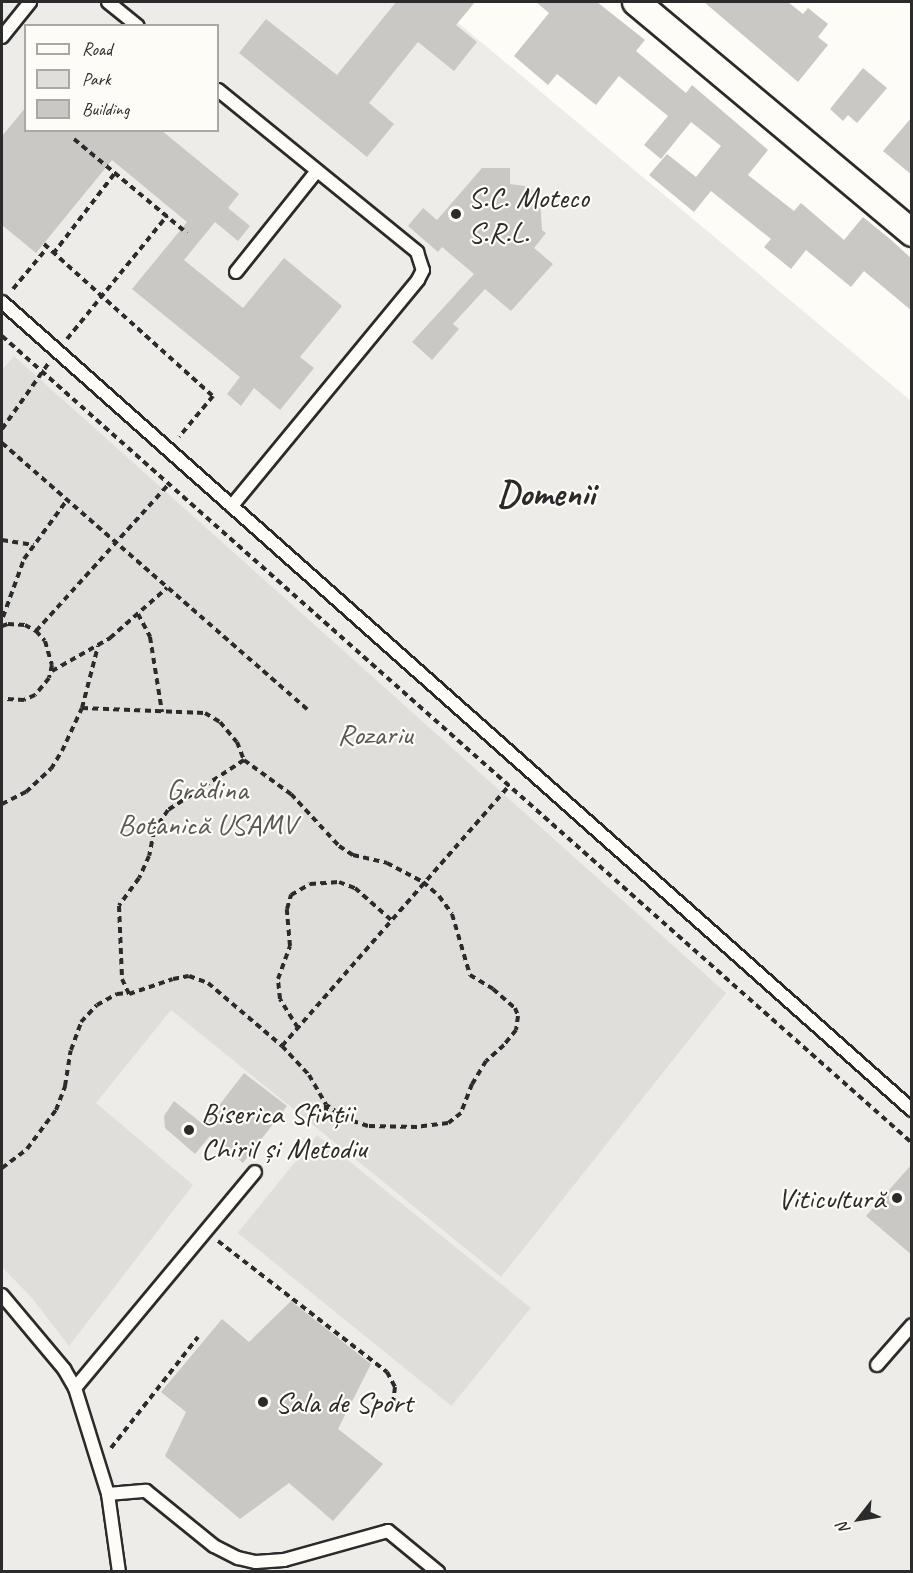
<!DOCTYPE html>
<meta charset="utf-8">
<style>
body{margin:0}
#map{position:relative;width:913px;height:1573px;overflow:hidden;background:#fdfcf7;font-family:Caveat,sans-serif}
div>[style]{position:absolute}
[style*='--x']{left:calc(var(--x)*1px);top:calc(var(--y)*1px);width:calc(var(--w)*1px);rotate:calc(var(--a)*1deg)}
.built>*{inset:0;background:#edece8}
.green>*{inset:0;background:#dfdeda;transform-origin:0 0}
.building>*{inset:0;background:#c9c8c4}
.path>*{height:4px;margin-top:-2px;transform-origin:0;background:repeating-linear-gradient(90deg,#2b2b2b 0 6px,transparent 0 10.5px)}
.roads{filter:drop-shadow(2px 0 #2b2b2b) drop-shadow(-2px 0 #2b2b2b) drop-shadow(0 2px #2b2b2b) drop-shadow(0 -2px #2b2b2b)}
.service>*{height:12px;margin:-6px;padding:0 6px;transform-origin:6px;border-radius:6px;background:#fdfcf7}
.minor>*{height:26px;margin:-13px;padding:0 13px;transform-origin:13px;border-radius:13px;background:#fdfcf7}
.dots>*{width:16px;height:16px;translate:-50% -50%;box-sizing:border-box;border:3px solid #fdfcf7;border-radius:50%}
span{translate:-50% -50%;white-space:nowrap;text-align:center;line-height:1.15;-webkit-text-stroke:4.5px #fdfcf7;paint-order:stroke}
.poi-label{font-size:30px;color:#2b2b2b}
.left{translate:0 -50%;text-align:left}
.right{translate:-100% -50%;text-align:right}
.park-label{font-size:30px;color:#585857}
.district-label{font-size:36px;color:#2b2b2b;font-weight:700}
.frame{position:absolute;inset:0;border:3px solid #2b2b2b;pointer-events:none}
.legend{position:absolute;left:24px;top:24px;width:195px;height:108px;box-sizing:border-box;background:#fdfcf7;border:2px solid #a9a8a5;margin:0;padding:8px 10px;list-style:none;font-size:18px;color:#2b2b2b}
.legend li{display:flex;align-items:center;gap:12px;height:30px}
.legend b{width:30px;border:2px solid #a9a8a5}
.north{position:absolute;left:829px;top:1489px;width:60px;height:60px;-webkit-text-stroke:4px #fdfcf7;paint-order:stroke;rotate:239deg;font-size:16px;font-weight:700;line-height:24px;text-align:center;color:#2b2b2b}
.north::after{content:'';display:block;margin:auto;width:21px;height:27px;background:#2b2b2b;clip-path:polygon(50% 0,100% 100%,50% 72%,0 100%)}
</style>
<div id="map">
<div class="built">
<i style="clip-path:polygon(evenodd,2px 2px,433px 2px,911px 401px,911px 1571px,2px 1572px,2px 2px,26px 26px,218px 26px,218px 130px,26px 130px,26px 26px)"></i>
</div>
<div class="green">
<i style="clip-path:polygon(14px 356px,726px 993px,501px 1277px,171px 1010px,96px 1103px,193px 1185px,69px 1346px,32px 1298px,2px 1267px,2px 370px)"></i>
<i style="left:317px;top:1135px;width:275px;height:126px;rotate:39deg"></i>
</div>
<div class="building">
<i style="clip-path:polygon(396px 2px,475px 2px,456px 25px,477px 42px,454px 71px,418px 42px,369px 103px,394px 124px,367px 157px,239px 53px,266px 19px,337px 75px)"></i>
<i style="clip-path:polygon(536px 2px,597px 2px,645px 40px,636px 51px,686px 93px,692px 85px,768px 150px,748px 175px,794px 211px,801px 203px,844px 240px,863px 217px,890px 239px,912px 259px,912px 311px,864px 271px,851px 287px,806px 250px,791px 269px,764px 247px,771px 239px,711px 191px,694px 212px,649px 175px,667px 154px,696px 177px,721px 146px,691px 122px,661px 159px,644px 145px,668px 116px,619px 76px,596px 105px,557px 74px,548px 85px,514px 56px,549px 13px)"></i>
<i style="clip-path:polygon(704px 2px,788px 2px,803px 14px,808px 8px,828px 24px,818px 37px,828px 45px,798px 82px)"></i>
<i style="clip-path:polygon(863px 68px,887px 88px,857px 123px,848px 115px,843px 121px,830px 109px)"></i>
<i style="clip-path:polygon(26px 107px,26px 130px,161px 130px,239px 194px,228px 208px,250px 226px,238px 241px,215px 222px,184px 260px,243px 308px,284px 258px,342px 306px,300px 357px,314px 368px,280px 410px,254px 388px,241px 406px,227px 394px,240px 377px,132px 289px,187px 222px,112px 160px,36px 253px,2px 225px,2px 136px)"></i>
<i style="clip-path:polygon(912px 117px,912px 175px,883px 151px)"></i>
<i style="clip-path:polygon(482px 168px,510px 168px,510px 184px,525px 186px,534px 191px,540px 200px,542px 230px,546px 233px,534px 248px,553px 264px,511px 311px,485px 289px,453px 324px,459px 329px,432px 360px,412px 342px,474px 274px,442px 247px,438px 252px,408px 226px,423px 208px,437px 220px)"></i>
<i style="clip-path:polygon(244px 1073px,287px 1106px,243px 1163px,210px 1136px,195px 1154px,165px 1128px,164px 1116px,174px 1101px,204px 1125px)"></i>
<i style="clip-path:polygon(912px 1164px,912px 1255px,866px 1216px)"></i>
<i style="clip-path:polygon(291px 1301px,371px 1364px,338px 1429px,383px 1464px,333px 1521px,289px 1483px,240px 1519px,165px 1456px,186px 1412px,161px 1392px,222px 1319px,249px 1342px)"></i>
</div>
<div class="path">
<i style="--x:74;--y:139;--w:147;--a:39.8"></i>
<i style="--x:44;--y:244;--w:227;--a:42"></i>
<i style="--x:213;--y:396;--w:53;--a:129.7"></i>
<i style="--x:53;--y:254;--w:102;--a:-52.6"></i>
<i style="--x:13;--y:289;--w:53;--a:-50.3"></i>
<i style="--x:2;--y:336;--w:1216;--a:41.57"></i>
<i style="--x:67;--y:339;--w:159;--a:-50.9"></i>
<i style="--x:2;--y:429;--w:80;--a:-54.7"></i>
<i style="--x:2;--y:443;--w:405;--a:41.1"></i>
<i style="--x:2;--y:540;--w:32;--a:9"></i>
<i style="--x:138;--y:614;--w:26;--a:62"></i>
<i style="--x:150;--y:637;--w:76;--a:80.9"></i>
<i style="--x:3;--y:617;--w:62;--a:-70.1"></i>
<i style="--x:24;--y:559;--w:73;--a:-53.9"></i>
<i style="--x:2;--y:626;--w:6;--a:-18"></i>
<i style="--x:8;--y:624;--w:17;--a:3"></i>
<i style="--x:25;--y:625;--w:13;--a:29"></i>
<i style="--x:36;--y:631;--w:13;--a:48"></i>
<i style="--x:45;--y:641;--w:25;--a:74"></i>
<i style="--x:52;--y:665;--w:13;--a:103"></i>
<i style="--x:49;--y:678;--w:22;--a:129"></i>
<i style="--x:35;--y:695;--w:12;--a:156"></i>
<i style="--x:24;--y:700;--w:22;--a:-177"></i>
<i style="--x:36;--y:631;--w:198;--a:-47.9"></i>
<i style="--x:52;--y:671;--w:67;--a:-29.6"></i>
<i style="--x:110;--y:638;--w:76;--a:-41.3"></i>
<i style="--x:82;--y:708;--w:123;--a:2.3"></i>
<i style="--x:205;--y:713;--w:17;--a:31"></i>
<i style="--x:220;--y:722;--w:26;--a:50"></i>
<i style="--x:237;--y:742;--w:19;--a:69"></i>
<i style="--x:244;--y:760;--w:58;--a:35.9"></i>
<i style="--x:291;--y:794;--w:71;--a:47.3"></i>
<i style="--x:339;--y:846;--w:17;--a:33"></i>
<i style="--x:353;--y:855;--w:35;--a:13"></i>
<i style="--x:387;--y:863;--w:41;--a:27.8"></i>
<i style="--x:423;--y:882;--w:21;--a:41"></i>
<i style="--x:439;--y:896;--w:22;--a:54"></i>
<i style="--x:452;--y:914;--w:64;--a:73.6"></i>
<i style="--x:470;--y:975;--w:27;--a:31"></i>
<i style="--x:493;--y:989;--w:29;--a:41"></i>
<i style="--x:515;--y:1008;--w:9;--a:69"></i>
<i style="--x:518;--y:1016;--w:14;--a:98"></i>
<i style="--x:516;--y:1030;--w:19;--a:129"></i>
<i style="--x:504;--y:1045;--w:24;--a:138"></i>
<i style="--x:486;--y:1061;--w:27;--a:121"></i>
<i style="--x:472;--y:1084;--w:31;--a:111"></i>
<i style="--x:461;--y:1113;--w:16;--a:142"></i>
<i style="--x:448;--y:1123;--w:31;--a:173"></i>
<i style="--x:417;--y:1127;--w:49;--a:-178.8"></i>
<i style="--x:368;--y:1126;--w:22;--a:-162"></i>
<i style="--x:347;--y:1119;--w:25;--a:-146"></i>
<i style="--x:244;--y:760;--w:91;--a:146.7"></i>
<i style="--x:168;--y:810;--w:25;--a:124"></i>
<i style="--x:154;--y:831;--w:25;--a:101"></i>
<i style="--x:149;--y:856;--w:24;--a:114"></i>
<i style="--x:139;--y:878;--w:34;--a:126"></i>
<i style="--x:119;--y:906;--w:73;--a:87.6"></i>
<i style="--x:122;--y:979;--w:17;--a:65"></i>
<i style="--x:129;--y:994;--w:46;--a:-18.8"></i>
<i style="--x:173;--y:979;--w:16;--a:-11"></i>
<i style="--x:189;--y:976;--w:20;--a:20"></i>
<i style="--x:208;--y:983;--w:97;--a:40.4"></i>
<i style="--x:282;--y:1046;--w:40;--a:47"></i>
<i style="--x:309;--y:1075;--w:34;--a:60"></i>
<i style="--x:326;--y:1105;--w:18;--a:90"></i>
<i style="--x:2;--y:804;--w:27;--a:-27"></i>
<i style="--x:26;--y:792;--w:34;--a:-43"></i>
<i style="--x:51;--y:769;--w:21;--a:-59"></i>
<i style="--x:62;--y:751;--w:47;--a:-65.1"></i>
<i style="--x:82;--y:708;--w:64;--a:-75.5"></i>
<i style="--x:298;--y:1028;--w:34;--a:-122"></i>
<i style="--x:280;--y:999;--w:20;--a:-96"></i>
<i style="--x:278;--y:979;--w:35;--a:-70"></i>
<i style="--x:290;--y:946;--w:37;--a:-95"></i>
<i style="--x:287;--y:909;--w:15;--a:-74"></i>
<i style="--x:291;--y:895;--w:22;--a:-30"></i>
<i style="--x:310;--y:884;--w:29;--a:-4"></i>
<i style="--x:339;--y:882;--w:17;--a:21"></i>
<i style="--x:355;--y:888;--w:48;--a:41.6"></i>
<i style="--x:282;--y:1046;--w:345;--a:-48.9"></i>
<i style="--x:2;--y:1168;--w:31;--a:-37"></i>
<i style="--x:27;--y:1149;--w:49;--a:-53.4"></i>
<i style="--x:56;--y:1110;--w:26;--a:-69"></i>
<i style="--x:65;--y:1086;--w:36;--a:-81"></i>
<i style="--x:71;--y:1050;--w:30;--a:-70"></i>
<i style="--x:81;--y:1022;--w:23;--a:-47"></i>
<i style="--x:97;--y:1005;--w:23;--a:-29"></i>
<i style="--x:117;--y:994;--w:10;--a:-6"></i>
<i style="--x:218;--y:1241;--w:214;--a:37.8"></i>
<i style="--x:387;--y:1372;--w:17;--a:62"></i>
<i style="--x:395;--y:1387;--w:23;--a:97"></i>
<i style="--x:111;--y:1448;--w:141;--a:-51.9"></i>
</div>
<div class="roads">
<div class="service">
<i style="--x:108;--y:2;--w:38;--a:39"></i>
<i style="--x:2;--y:37;--w:45;--a:-51.3"></i>
<i style="--x:218;--y:90;--w:257;--a:39.1"></i>
<i style="--x:417;--y:252;--w:19;--a:72"></i>
<i style="--x:423;--y:270;--w:11;--a:117"></i>
<i style="--x:418;--y:280;--w:293;--a:129.5"></i>
<i style="--x:236;--y:272;--w:129;--a:-51.3"></i>
<i style="--x:2;--y:302;--w:1217;--a:41.6"></i>
<i style="--x:2;--y:1295;--w:97;--a:50"></i>
<i style="--x:64;--y:1369;--w:22;--a:60"></i>
<i style="--x:75;--y:1388;--w:111;--a:72.7"></i>
<i style="--x:108;--y:1494;--w:79;--a:82"></i>
<i style="--x:877;--y:1365;--w:53;--a:-48.8"></i>
<i style="--x:75;--y:1388;--w:281;--a:-50.2"></i>
<i style="--x:108;--y:1494;--w:38;--a:-5"></i>
<i style="--x:146;--y:1491;--w:87;--a:39"></i>
<i style="--x:214;--y:1546;--w:27;--a:27"></i>
<i style="--x:238;--y:1558;--w:18;--a:13"></i>
<i style="--x:256;--y:1562;--w:28;--a:-4"></i>
<i style="--x:284;--y:1560;--w:108;--a:-15.6"></i>
<i style="--x:388;--y:1531;--w:65;--a:39.4"></i>
</div>
<div class="minor">
<i style="--x:636;--y:2;--w:360;--a:39.9"></i>
</div>
</div>
<div class="dots">
<i style="left:456px;top:214px;background:#2b2b2b"></i>
<i style="left:189px;top:1130px;background:#2b2b2b"></i>
<i style="left:897px;top:1198px;background:#2b2b2b"></i>
<i style="left:263px;top:1402px;background:#2b2b2b"></i>
</div>
<div class="poi-label">
<span class="left" style="left:468px;top:214px">S.C. Moteco<br>S.R.L.</span>
<span class="left" style="left:201px;top:1130px">Biserica Sfinții<br>Chiril și Metodiu</span>
<span class="right" style="left:885px;top:1198px">Viticultură</span>
<span class="left" style="left:275px;top:1402px">Sala de Sport</span>
</div>
<div class="park-label">
<span style="left:375px;top:734px">Rozariu</span>
<span style="left:207px;top:806px">Grădina<br>Botanică USAMV</span>
</div>
<div class="district-label">
<span style="left:546px;top:494px">Domenii</span>
</div>
<div class="frame"></div>
<ul class="legend">
<li><b style="height:8px;background:#fdfcf7"></b>Road</li>
<li><b style="height:16px;background:#dfdeda"></b>Park</li>
<li><b style="height:16px;background:#c9c8c4"></b>Building</li>
</ul>
<div class="north">N</div>
</div>
